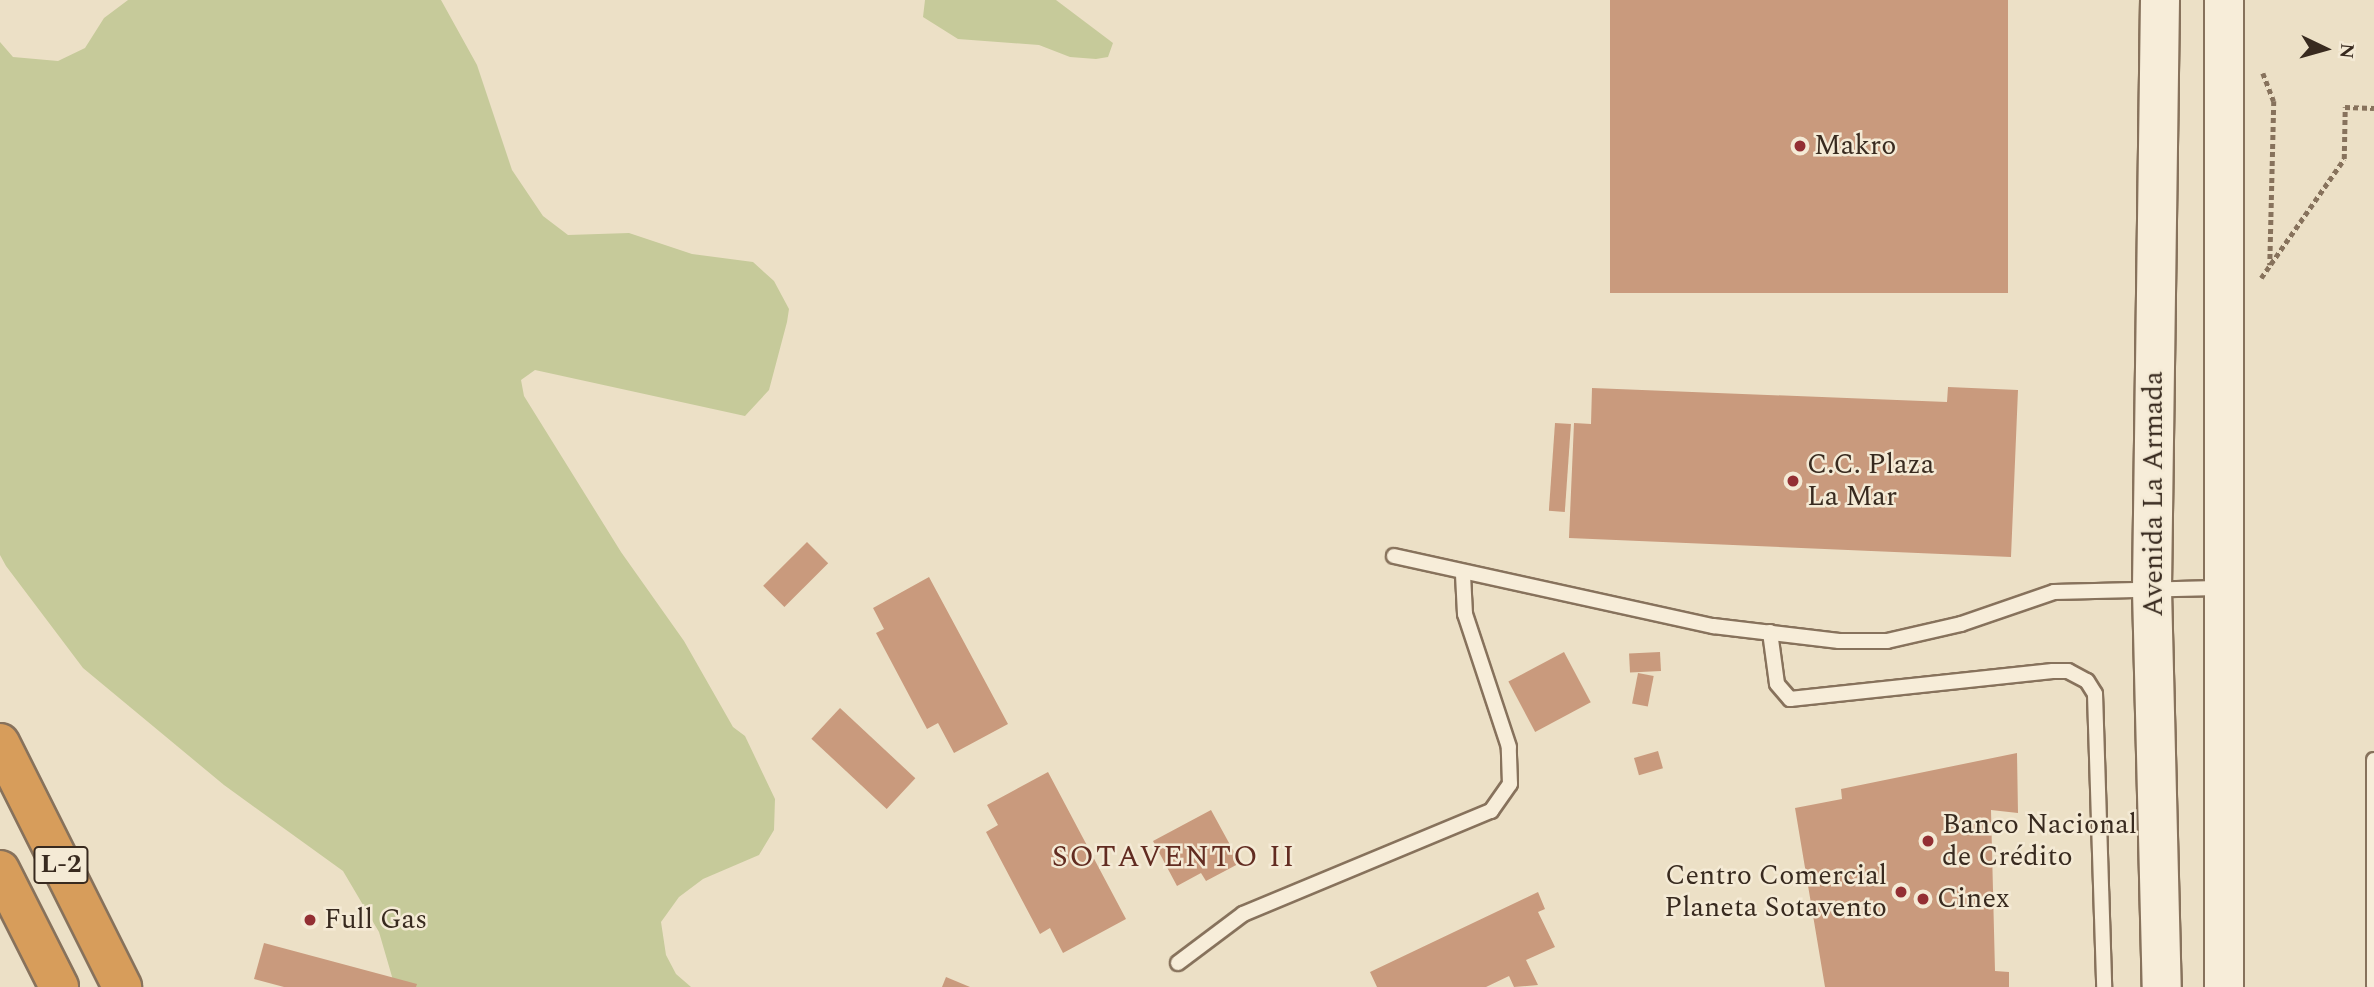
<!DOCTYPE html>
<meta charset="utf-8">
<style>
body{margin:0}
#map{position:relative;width:2374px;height:987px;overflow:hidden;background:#ece0c6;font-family:Spectral,serif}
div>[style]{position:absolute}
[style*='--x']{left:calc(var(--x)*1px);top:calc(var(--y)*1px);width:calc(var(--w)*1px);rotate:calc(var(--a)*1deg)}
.green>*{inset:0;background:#c6ca9a}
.building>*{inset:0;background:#c99a7d;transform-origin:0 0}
.path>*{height:4.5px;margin-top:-2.25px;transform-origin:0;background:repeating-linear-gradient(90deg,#87725c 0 5px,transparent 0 8.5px)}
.roads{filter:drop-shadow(2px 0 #87725c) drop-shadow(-2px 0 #87725c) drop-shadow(0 2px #87725c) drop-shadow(0 -2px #87725c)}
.lane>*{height:14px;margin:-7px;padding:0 7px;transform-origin:7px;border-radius:7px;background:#f7edd9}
.secondary>*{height:38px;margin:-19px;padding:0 19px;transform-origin:19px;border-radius:19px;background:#f7edd9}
.highway>*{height:38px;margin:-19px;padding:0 19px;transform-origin:19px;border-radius:19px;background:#d79d5b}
.dots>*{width:19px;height:19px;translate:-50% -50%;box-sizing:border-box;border:4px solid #f4ead5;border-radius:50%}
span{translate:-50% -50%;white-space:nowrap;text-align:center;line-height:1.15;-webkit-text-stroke:5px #f4ead5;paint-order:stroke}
.shield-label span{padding:2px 5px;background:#f4ead5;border:2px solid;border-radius:5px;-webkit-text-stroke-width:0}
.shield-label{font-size:26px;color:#382a1f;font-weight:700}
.poi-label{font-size:28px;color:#382a1f}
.left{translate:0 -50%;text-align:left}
.right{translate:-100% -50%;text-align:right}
.street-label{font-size:28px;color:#382a1f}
.neighbourhood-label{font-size:30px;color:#622c21;letter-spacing:2px}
.north{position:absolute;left:2290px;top:14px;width:70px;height:70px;-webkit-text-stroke:5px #f4ead5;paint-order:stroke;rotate:95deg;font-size:19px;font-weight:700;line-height:28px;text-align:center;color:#382a1f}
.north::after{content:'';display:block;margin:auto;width:24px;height:32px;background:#382a1f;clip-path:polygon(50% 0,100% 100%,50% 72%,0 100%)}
</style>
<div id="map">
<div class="green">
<i style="clip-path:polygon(128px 0,441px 0,477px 65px,512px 170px,543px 216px,568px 235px,629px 233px,692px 254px,753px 262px,774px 281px,789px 309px,787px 322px,769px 390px,745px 416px,535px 370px,521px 380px,524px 396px,621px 552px,684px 641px,733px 727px,745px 736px,775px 799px,774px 830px,759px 855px,703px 879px,679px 897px,661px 922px,666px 955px,676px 974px,691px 987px,395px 987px,379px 932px,343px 871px,224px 785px,83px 668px,6px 566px,0 555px,0 42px,13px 57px,58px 61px,85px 48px,104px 18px)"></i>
<i style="clip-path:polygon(925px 0,1056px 0,1113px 43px,1108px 57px,1096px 59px,1070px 57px,1039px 45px,958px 39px,923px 17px)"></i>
</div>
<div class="building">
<i style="left:1610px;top:0;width:398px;height:293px"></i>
<i style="clip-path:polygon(1948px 387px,2018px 390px,2011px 557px,1569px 538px,1574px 423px,1591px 424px,1592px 388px,1947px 402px)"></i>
<i style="left:1555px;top:423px;width:16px;height:88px;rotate:4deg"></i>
<i style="left:807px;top:542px;width:30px;height:62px;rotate:45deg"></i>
<i style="clip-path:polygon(929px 577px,1008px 724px,954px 753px,938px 723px,927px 729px,876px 633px,884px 629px,873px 608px)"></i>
<i style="left:1564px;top:652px;width:57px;height:63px;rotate:62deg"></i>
<i style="left:1660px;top:652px;width:19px;height:31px;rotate:87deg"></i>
<i style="left:1638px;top:673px;width:16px;height:31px;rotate:11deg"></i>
<i style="left:840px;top:708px;width:103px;height:42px;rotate:43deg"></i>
<i style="left:1658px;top:751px;width:18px;height:25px;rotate:74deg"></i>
<i style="clip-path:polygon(2017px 753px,2018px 813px,1991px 810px,1995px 971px,2009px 972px,2009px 987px,1825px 987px,1795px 808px,1842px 799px,1841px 789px)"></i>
<i style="clip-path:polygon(1048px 772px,1126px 919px,1063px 953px,1050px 928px,1040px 934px,986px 832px,998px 825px,987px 805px)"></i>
<i style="clip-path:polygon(1211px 810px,1240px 863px,1206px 881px,1201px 873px,1177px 886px,1153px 841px)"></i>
<i style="clip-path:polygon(1538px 892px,1545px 909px,1538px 912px,1555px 947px,1526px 960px,1538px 985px,1514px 987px,1509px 976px,1486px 987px,1377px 987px,1370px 972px)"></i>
<i style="clip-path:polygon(264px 943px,417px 984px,416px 987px,284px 987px,254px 979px)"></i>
<i style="clip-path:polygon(946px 977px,970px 987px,942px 987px)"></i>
</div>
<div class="path">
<i style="--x:2263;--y:73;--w:30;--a:69"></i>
<i style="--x:2274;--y:101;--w:164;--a:91.4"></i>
<i style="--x:2261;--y:278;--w:145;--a:-55.1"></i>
<i style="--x:2344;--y:159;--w:52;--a:-88.9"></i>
<i style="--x:2345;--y:107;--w:29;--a:2"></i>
</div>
<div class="roads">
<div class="lane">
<i style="--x:1394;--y:556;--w:327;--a:12.4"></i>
<i style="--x:1713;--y:626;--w:127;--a:6.8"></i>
<i style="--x:1839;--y:641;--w:48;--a:0"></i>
<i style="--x:1887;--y:641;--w:76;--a:-12.9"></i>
<i style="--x:1961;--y:624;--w:98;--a:-19"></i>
<i style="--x:2054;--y:592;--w:169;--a:-1.4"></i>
<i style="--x:1770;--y:632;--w:52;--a:82.3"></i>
<i style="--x:1777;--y:684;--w:20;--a:49"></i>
<i style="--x:1790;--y:699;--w:264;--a:-6.1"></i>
<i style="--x:2053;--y:671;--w:15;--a:0"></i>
<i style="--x:2068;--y:671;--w:21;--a:28"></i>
<i style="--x:2087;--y:681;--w:15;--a:58"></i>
<i style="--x:2095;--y:694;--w:293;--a:88.2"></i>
<i style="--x:2374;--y:760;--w:226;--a:90"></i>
<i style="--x:1178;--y:963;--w:81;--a:-37"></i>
<i style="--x:1243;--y:914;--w:269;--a:-22.6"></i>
<i style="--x:1491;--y:811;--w:33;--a:-55"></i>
<i style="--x:1510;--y:784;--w:37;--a:-92"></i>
<i style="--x:1509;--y:747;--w:140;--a:-108.3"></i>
<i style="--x:1465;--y:614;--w:40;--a:-92.9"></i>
</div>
<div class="secondary">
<i style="--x:2160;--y:0;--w:590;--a:90.78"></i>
<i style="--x:2152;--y:590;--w:397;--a:88.6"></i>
<i style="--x:2224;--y:0;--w:987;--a:90"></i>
</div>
<div class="highway">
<i style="--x:0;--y:743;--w:273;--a:63.4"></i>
<i style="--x:0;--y:870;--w:131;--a:63.2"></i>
</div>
</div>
<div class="dots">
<i style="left:1800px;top:146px;background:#932f33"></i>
<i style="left:1793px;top:481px;background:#932f33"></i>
<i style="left:1928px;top:841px;background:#932f33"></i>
<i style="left:1901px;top:892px;background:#932f33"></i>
<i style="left:1923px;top:899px;background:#932f33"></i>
<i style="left:310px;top:920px;background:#932f33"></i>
</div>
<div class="shield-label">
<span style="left:61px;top:865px">L-2</span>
</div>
<div class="poi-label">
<span class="left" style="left:1814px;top:146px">Makro</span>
<span class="left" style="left:1807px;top:481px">C.C. Plaza<br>La Mar</span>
<span class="left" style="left:1942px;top:841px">Banco Nacional<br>de Crédito</span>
<span class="right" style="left:1887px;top:892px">Centro Comercial<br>Planeta Sotavento</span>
<span class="left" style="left:1937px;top:899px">Cinex</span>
<span class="left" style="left:324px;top:920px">Full Gas</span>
</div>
<div class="street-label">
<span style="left:2154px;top:494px;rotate:-90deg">Avenida La Armada</span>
</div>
<div class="neighbourhood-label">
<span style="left:1174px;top:857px">SOTAVENTO II</span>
</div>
<div class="north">N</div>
</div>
